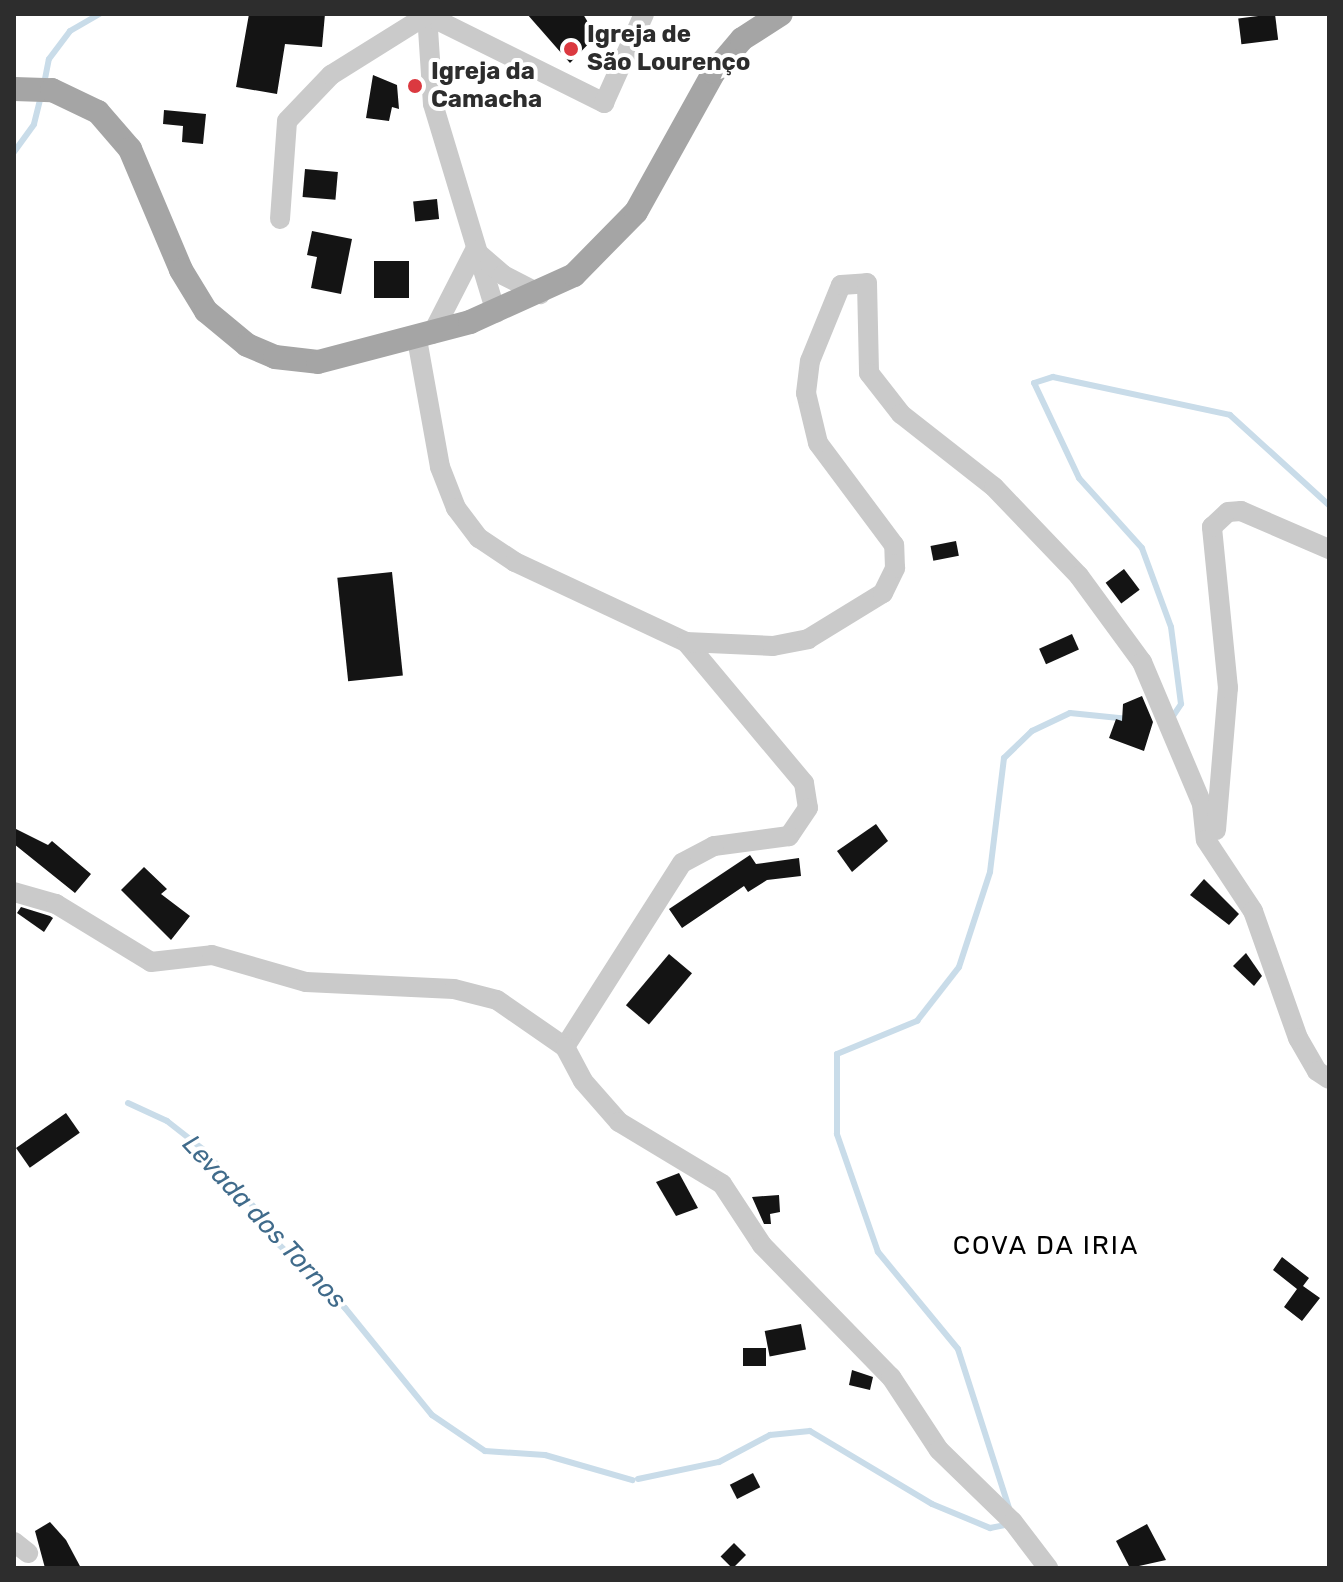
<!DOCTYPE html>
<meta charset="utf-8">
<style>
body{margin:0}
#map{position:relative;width:1343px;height:1582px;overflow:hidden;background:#fff;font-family:Rubik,sans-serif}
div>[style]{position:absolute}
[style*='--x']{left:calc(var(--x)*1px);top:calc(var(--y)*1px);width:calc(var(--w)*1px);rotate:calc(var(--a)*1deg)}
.stream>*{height:6px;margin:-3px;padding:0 3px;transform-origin:3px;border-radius:3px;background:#c9dce9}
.building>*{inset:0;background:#141414;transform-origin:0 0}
.minor>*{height:20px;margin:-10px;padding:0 10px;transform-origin:10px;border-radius:10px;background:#cacaca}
.major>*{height:24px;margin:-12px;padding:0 12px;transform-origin:12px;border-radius:12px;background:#a5a5a5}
.dots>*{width:22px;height:22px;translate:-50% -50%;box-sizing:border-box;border:4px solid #fff;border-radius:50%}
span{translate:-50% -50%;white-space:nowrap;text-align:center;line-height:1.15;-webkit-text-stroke:8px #fff;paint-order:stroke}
.poi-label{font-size:24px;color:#2d2d2d;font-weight:700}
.left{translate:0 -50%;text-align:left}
.water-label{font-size:26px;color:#406b8b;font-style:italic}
.neighbourhood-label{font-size:26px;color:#000;letter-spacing:2px}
.frame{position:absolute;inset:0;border:16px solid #2d2d2d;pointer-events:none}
</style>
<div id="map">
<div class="stream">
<i style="--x:44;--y:84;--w:25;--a:-79"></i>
<i style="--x:49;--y:59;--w:35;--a:-53"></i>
<i style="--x:70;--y:31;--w:34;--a:-30"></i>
<i style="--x:14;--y:152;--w:34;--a:-54"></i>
<i style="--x:34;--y:124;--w:30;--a:-76"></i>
<i style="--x:1171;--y:719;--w:18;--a:-56"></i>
<i style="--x:1181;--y:704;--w:78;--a:-97.4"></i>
<i style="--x:1171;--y:627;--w:84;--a:-110.2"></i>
<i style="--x:1142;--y:548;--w:94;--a:-132"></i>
<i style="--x:1079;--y:478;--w:105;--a:-115.3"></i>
<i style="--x:1034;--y:383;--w:20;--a:-18"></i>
<i style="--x:1053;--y:377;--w:181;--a:12.1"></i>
<i style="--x:1230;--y:415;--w:134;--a:42.3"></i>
<i style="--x:128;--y:1103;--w:43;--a:24.8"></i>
<i style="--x:167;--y:1121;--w:47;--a:38.1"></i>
<i style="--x:204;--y:1150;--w:85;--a:48.8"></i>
<i style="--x:260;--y:1214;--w:25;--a:64"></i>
<i style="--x:271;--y:1237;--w:103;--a:43.8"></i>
<i style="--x:345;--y:1308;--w:138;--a:50.9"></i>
<i style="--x:432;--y:1415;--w:64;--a:34.2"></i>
<i style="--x:485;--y:1451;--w:60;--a:3.8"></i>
<i style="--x:545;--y:1455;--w:91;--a:16"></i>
<i style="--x:638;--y:1479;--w:83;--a:-11.9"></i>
<i style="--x:719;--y:1462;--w:58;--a:-27.9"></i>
<i style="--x:770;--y:1435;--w:40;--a:-5.7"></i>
<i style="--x:810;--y:1431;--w:142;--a:30.9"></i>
<i style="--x:932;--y:1504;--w:63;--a:22.5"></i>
<i style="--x:990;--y:1528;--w:15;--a:-11"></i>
<i style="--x:1009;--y:1508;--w:167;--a:-107.8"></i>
<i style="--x:958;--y:1349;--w:126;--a:-129.5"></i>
<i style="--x:878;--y:1252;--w:125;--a:-109.2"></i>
<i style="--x:837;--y:1134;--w:80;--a:-90"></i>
<i style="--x:837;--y:1054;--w:87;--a:-22.4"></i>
<i style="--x:917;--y:1021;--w:68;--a:-52.1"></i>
<i style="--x:959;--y:967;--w:100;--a:-71.9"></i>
<i style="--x:990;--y:872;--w:115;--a:-83"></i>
<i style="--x:1004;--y:758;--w:39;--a:-44"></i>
<i style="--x:1032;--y:731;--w:42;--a:-25.3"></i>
<i style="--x:1070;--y:713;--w:59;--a:5.8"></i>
</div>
<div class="building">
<i style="clip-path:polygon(249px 14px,325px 14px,322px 47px,285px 44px,277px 94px,236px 87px)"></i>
<i style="clip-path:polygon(527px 14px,583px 14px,596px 36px,570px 63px)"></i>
<i style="left:1275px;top:14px;width:26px;height:37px;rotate:83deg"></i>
<i style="clip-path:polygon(373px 75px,397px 85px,399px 109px,392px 107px,389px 121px,366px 118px)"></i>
<i style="clip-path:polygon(164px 110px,206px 114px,203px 144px,182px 142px,183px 126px,163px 124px)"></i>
<i style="left:305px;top:169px;width:33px;height:28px;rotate:5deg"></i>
<i style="left:437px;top:199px;width:20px;height:24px;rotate:84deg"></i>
<i style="clip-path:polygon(312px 231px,352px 239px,341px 294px,311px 288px,317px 257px,307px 255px)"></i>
<i style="left:374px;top:261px;width:35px;height:37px"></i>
<i style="left:956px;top:541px;width:15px;height:26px;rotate:79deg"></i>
<i style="left:1124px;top:569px;width:26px;height:23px;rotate:53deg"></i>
<i style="left:392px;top:572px;width:104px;height:55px;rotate:84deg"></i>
<i style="left:1072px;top:634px;width:17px;height:36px;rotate:66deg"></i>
<i style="clip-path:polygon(1142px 696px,1153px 722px,1144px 751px,1109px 738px,1116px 719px,1122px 721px,1123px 704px)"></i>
<i style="clip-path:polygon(876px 824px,888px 841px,852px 872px,837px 851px)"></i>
<i style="clip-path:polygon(14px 828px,48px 845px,52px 841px,91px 874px,75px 893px,14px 844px)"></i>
<i style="clip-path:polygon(750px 855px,756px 864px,799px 858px,801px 876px,767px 880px,748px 892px,744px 886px,682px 928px,669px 909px)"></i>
<i style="clip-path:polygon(144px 867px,167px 889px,161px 894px,190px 916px,171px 940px,121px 890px)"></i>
<i style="clip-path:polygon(1204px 879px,1239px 914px,1229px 925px,1190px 895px)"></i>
<i style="clip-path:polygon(21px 907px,50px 916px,53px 918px,44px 932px,17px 913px)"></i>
<i style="clip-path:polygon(1246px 953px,1262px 976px,1254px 986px,1233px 966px)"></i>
<i style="left:669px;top:954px;width:30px;height:67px;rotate:40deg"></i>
<i style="left:66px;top:1113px;width:24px;height:61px;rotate:55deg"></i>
<i style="clip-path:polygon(679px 1173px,698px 1208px,676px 1216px,656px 1182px)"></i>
<i style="clip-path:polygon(779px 1195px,780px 1212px,770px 1214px,771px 1224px,764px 1224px,752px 1197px)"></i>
<i style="clip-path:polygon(1282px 1257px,1309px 1278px,1303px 1286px,1320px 1298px,1302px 1321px,1284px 1307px,1297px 1289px,1273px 1270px)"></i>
<i style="left:801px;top:1324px;width:26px;height:37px;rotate:79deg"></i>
<i style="left:743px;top:1348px;width:23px;height:18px"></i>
<i style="clip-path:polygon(852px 1370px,873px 1377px,870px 1390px,849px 1385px)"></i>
<i style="left:753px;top:1473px;width:16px;height:26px;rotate:63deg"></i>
<i style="clip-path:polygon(50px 1522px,66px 1540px,81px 1568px,45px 1568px,35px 1531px)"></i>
<i style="clip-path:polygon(1147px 1524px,1166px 1560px,1130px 1568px,1116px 1541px)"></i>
<i style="left:734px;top:1543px;width:17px;height:19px;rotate:45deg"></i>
</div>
<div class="minor">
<i style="--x:427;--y:14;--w:90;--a:86.2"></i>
<i style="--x:433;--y:104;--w:218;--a:73.2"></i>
<i style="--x:427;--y:15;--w:198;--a:26.4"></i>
<i style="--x:604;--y:103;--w:98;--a:-65.8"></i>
<i style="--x:280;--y:219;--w:98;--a:-85.9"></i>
<i style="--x:287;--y:121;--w:64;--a:-46.3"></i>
<i style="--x:331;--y:75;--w:113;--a:-32"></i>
<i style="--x:478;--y:253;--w:33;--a:41"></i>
<i style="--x:503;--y:275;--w:42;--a:27.2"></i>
<i style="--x:432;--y:334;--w:94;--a:-62.9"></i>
<i style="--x:417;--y:339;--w:130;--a:79.8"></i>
<i style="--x:440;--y:467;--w:44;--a:68.7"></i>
<i style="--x:456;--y:508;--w:38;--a:53"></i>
<i style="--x:479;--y:538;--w:43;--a:33.7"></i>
<i style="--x:515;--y:562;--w:189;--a:25.1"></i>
<i style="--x:686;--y:642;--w:184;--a:50.1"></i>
<i style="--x:804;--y:783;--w:25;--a:81"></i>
<i style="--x:808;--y:808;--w:34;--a:124"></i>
<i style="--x:789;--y:836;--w:76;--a:172.4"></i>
<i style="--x:714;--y:846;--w:36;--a:152"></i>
<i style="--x:682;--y:863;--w:218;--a:122.5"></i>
<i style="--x:686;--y:642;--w:87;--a:2.6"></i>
<i style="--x:773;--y:646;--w:36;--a:-11"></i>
<i style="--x:808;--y:639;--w:88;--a:-31.5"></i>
<i style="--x:883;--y:593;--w:28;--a:-64"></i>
<i style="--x:895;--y:568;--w:23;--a:-92"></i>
<i style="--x:894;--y:545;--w:127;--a:-126.7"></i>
<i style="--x:818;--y:443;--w:51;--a:-103.5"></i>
<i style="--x:806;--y:393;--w:32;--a:-83"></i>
<i style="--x:810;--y:361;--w:82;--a:-67.8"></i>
<i style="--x:841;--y:285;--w:26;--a:-4"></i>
<i style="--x:867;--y:283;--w:90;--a:88.7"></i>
<i style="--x:869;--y:373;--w:52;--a:52"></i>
<i style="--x:901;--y:414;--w:118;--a:38.1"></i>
<i style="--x:994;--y:487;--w:123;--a:46.3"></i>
<i style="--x:1079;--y:576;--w:107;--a:53.8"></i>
<i style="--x:1142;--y:662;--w:154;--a:67.1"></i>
<i style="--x:1202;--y:804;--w:36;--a:84"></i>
<i style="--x:1206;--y:840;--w:85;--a:56.5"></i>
<i style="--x:1253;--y:911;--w:135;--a:70.5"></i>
<i style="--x:1298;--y:1038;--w:38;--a:60"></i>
<i style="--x:1317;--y:1071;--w:14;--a:34"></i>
<i style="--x:1216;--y:830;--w:143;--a:-85.2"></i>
<i style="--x:1228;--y:688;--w:162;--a:-95.7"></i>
<i style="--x:1212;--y:527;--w:22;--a:-43"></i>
<i style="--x:1228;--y:512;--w:13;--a:-4"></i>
<i style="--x:1241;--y:511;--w:96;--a:23.4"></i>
<i style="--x:14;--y:892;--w:44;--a:15.9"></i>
<i style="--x:56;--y:904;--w:111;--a:31.4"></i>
<i style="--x:151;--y:962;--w:61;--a:-6.5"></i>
<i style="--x:212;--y:955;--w:98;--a:16"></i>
<i style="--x:306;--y:982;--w:148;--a:2.7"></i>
<i style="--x:454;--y:989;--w:44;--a:14.3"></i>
<i style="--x:497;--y:1000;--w:83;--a:34.7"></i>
<i style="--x:565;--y:1047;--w:38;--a:62"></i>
<i style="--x:583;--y:1081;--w:55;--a:48.7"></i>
<i style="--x:619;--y:1122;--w:120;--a:31"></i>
<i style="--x:722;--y:1184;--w:73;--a:56.7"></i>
<i style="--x:762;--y:1245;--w:185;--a:45.7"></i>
<i style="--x:891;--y:1377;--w:87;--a:56.7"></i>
<i style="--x:939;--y:1450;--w:103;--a:44.2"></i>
<i style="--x:1013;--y:1522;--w:58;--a:52.7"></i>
<i style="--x:14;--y:1542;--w:18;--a:38"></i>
</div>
<div class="major">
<i style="--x:14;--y:89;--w:38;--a:2"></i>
<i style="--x:52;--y:90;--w:51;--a:25.6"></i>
<i style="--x:98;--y:112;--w:49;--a:49.1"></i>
<i style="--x:130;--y:149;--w:131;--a:67.1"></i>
<i style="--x:181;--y:270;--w:48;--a:58.6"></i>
<i style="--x:206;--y:311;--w:53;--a:39.7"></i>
<i style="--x:247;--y:345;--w:30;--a:23"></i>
<i style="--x:275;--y:357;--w:43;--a:6.6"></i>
<i style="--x:318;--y:362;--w:157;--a:-14.7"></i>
<i style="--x:470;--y:322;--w:114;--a:-24.3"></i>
<i style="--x:574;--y:275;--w:88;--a:-45.5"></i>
<i style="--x:636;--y:212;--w:160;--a:-60.9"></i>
<i style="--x:714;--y:72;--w:43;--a:-49.7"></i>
<i style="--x:742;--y:39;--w:46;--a:-32.7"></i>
</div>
<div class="dots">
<i style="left:571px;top:49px;background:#db3940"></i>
<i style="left:415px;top:86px;background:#db3940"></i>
</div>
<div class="poi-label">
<span class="left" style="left:587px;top:49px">Igreja de<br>São Lourenço</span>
<span class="left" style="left:431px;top:86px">Igreja da<br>Camacha</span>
</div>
<div class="water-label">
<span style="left:264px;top:1222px;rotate:47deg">Levada dos Tornos</span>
</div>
<div class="neighbourhood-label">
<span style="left:1046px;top:1246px">COVA DA IRIA</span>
</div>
<div class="frame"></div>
</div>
